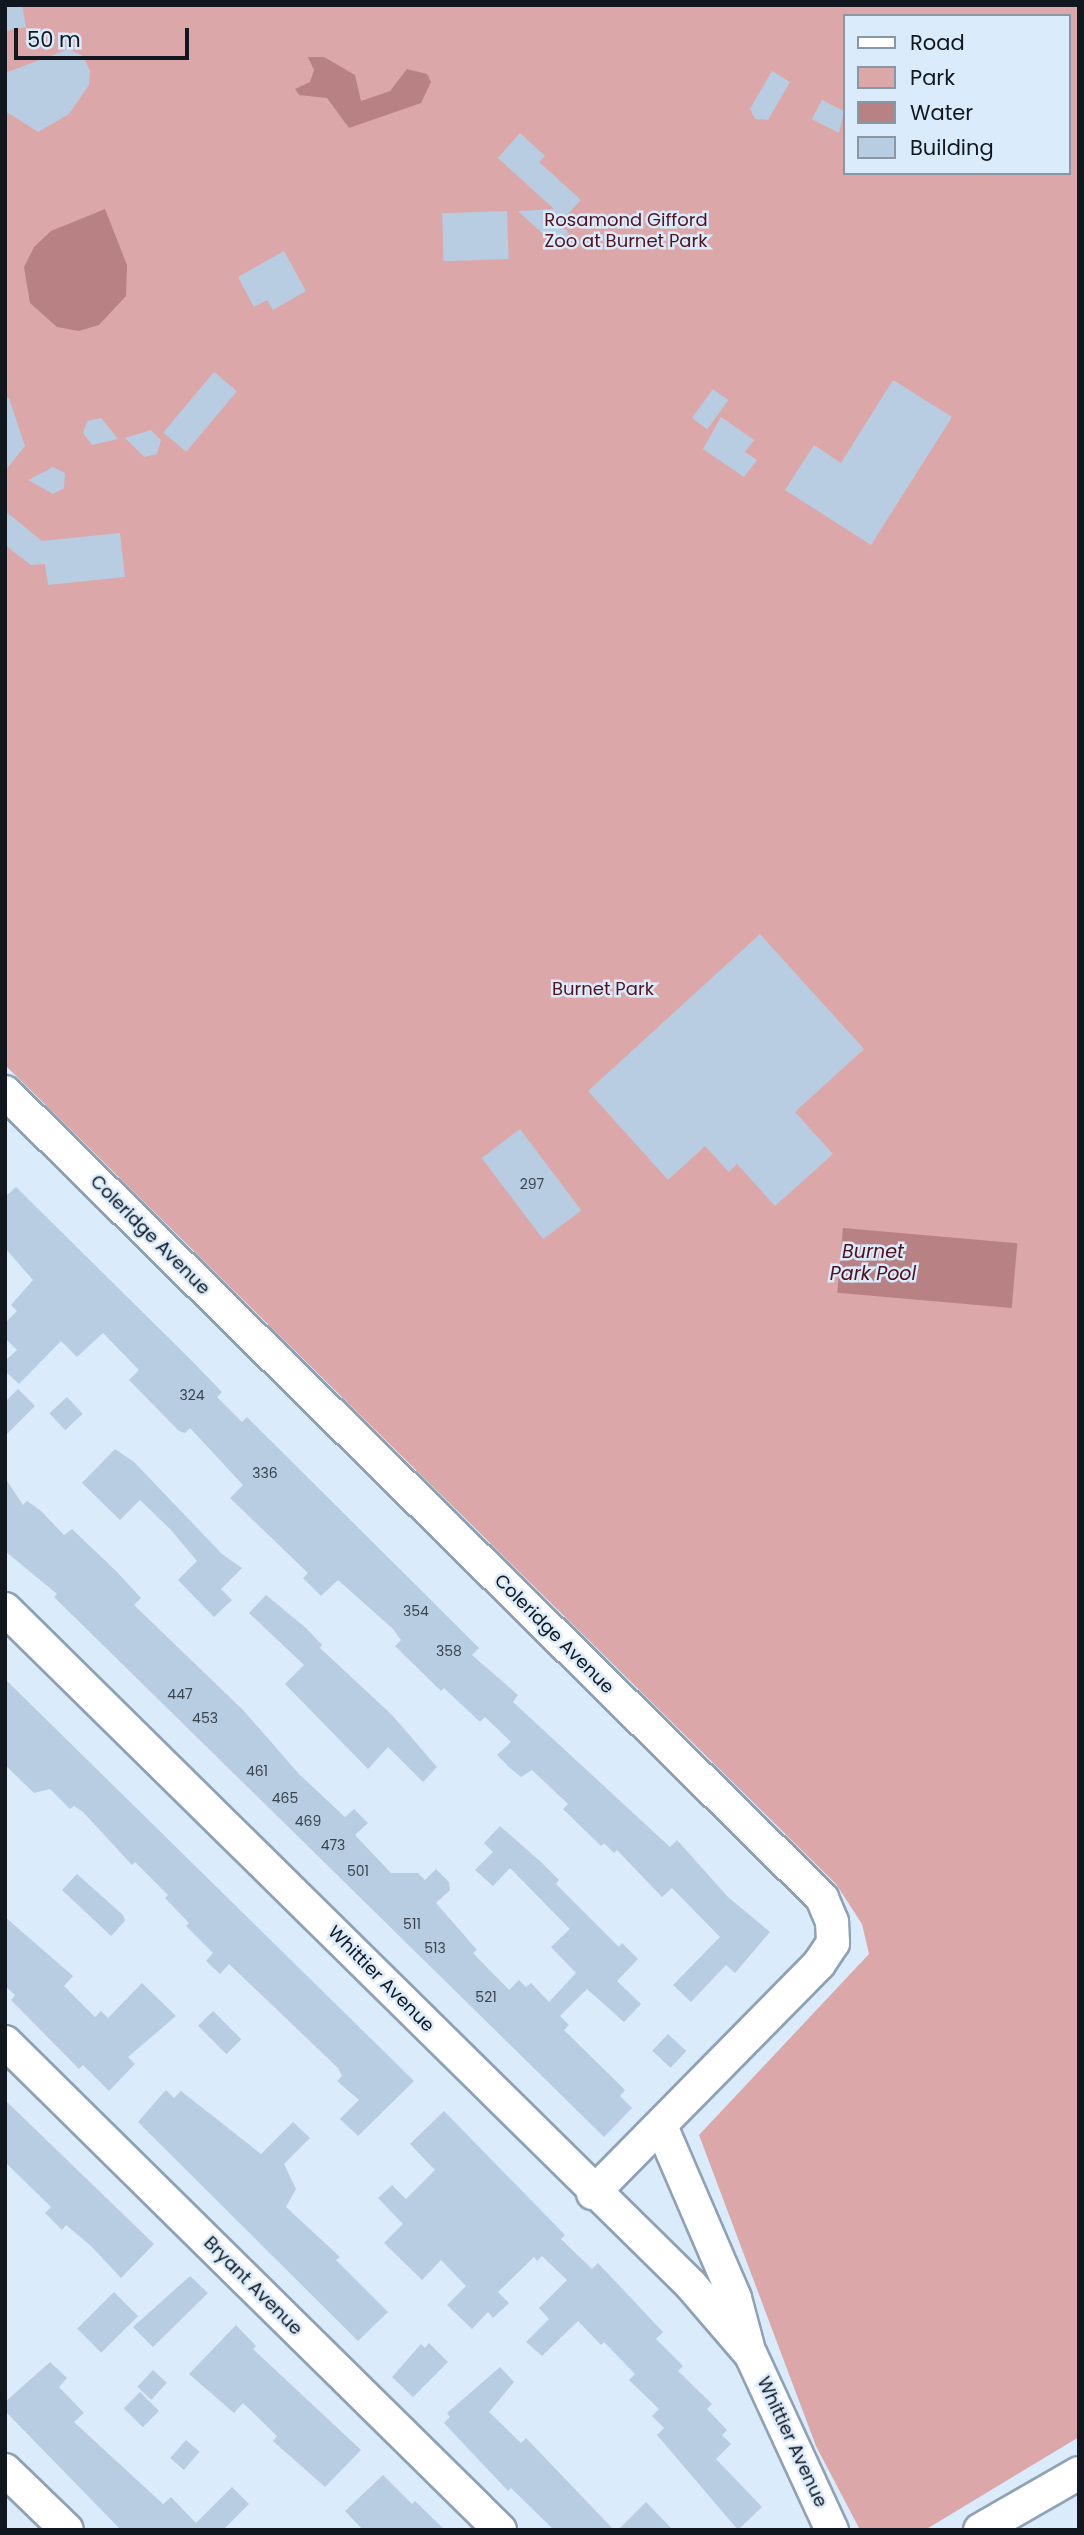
<!DOCTYPE html>
<style>
body{margin:0}
#map{position:relative;width:1084px;height:2535px;overflow:hidden;background:#daebfc;font-family:Poppins,sans-serif}
div>[style]{position:absolute}
[style*='--x']{left:calc(var(--x)*1px);top:calc(var(--y)*1px);width:calc(var(--w)*1px);rotate:calc(var(--a)*1deg)}
.green>*{inset:0;background:#dca7a8}
.water>*{inset:0;background:#b88284;transform-origin:0 0}
.building>*{inset:0;background:#b8cde1;transform-origin:0 0}
.roads{filter:drop-shadow(2px 0 #8ea1b5) drop-shadow(-2px 0 #8ea1b5) drop-shadow(0 2px #8ea1b5) drop-shadow(0 -2px #8ea1b5)}
.minor>*{height:32px;margin:-16px;padding:0 16px;transform-origin:16px;border-radius:16px;background:#fff}
span{translate:-50% -50%;white-space:nowrap;text-align:center;line-height:1.15;-webkit-text-stroke:5px #daebfc;paint-order:stroke}
.number-label{font-size:14px;color:#3a444f}
.number-label span{-webkit-text-stroke-width:0}
.park-label{font-size:18px;color:#55121d}
.street-label{font-size:18px;color:#10171e}
.water-label{font-size:19px;color:#520f1a;font-style:italic}
.frame{position:absolute;inset:0;border:7px solid #10171e;pointer-events:none}
.legend{position:absolute;left:843px;top:14px;width:228px;height:161px;box-sizing:border-box;background:#daebfc;border:2px solid #8996a3;margin:0;padding:9px 12px;list-style:none;font-size:21px;color:#10171e}
.legend li{display:flex;align-items:center;gap:14px;height:35px}
.legend b{width:35px;border:2px solid #8996a3}
.scale{position:absolute;left:14px;top:28px;width:175px;height:32px;box-sizing:border-box;border:4px solid #10171e;border-top:0;padding-left:9px;font-size:21px;line-height:24px;white-space:nowrap;color:#10171e;-webkit-text-stroke:5px #daebfc;paint-order:stroke}
</style>
<div id="map">
<div class="green">
<i style="clip-path:polygon(evenodd,5px 5px,1079px 5px,1079px 2437px,925px 2530px,860px 2530px,816px 2446px,699px 2135px,869px 1954px,862px 1924px,836px 1884px,5px 1065px,5px 5px,844px 16px,1068px 16px,1068px 173px,844px 173px,844px 16px)"></i>
</div>
<div class="water">
<i style="clip-path:polygon(308px 57px,324px 57px,355px 75px,361px 101px,390px 91px,407px 69px,427px 74px,431px 82px,421px 103px,349px 128px,327px 98px,299px 95px,295px 89px,310px 82px,314px 70px)"></i>
<i style="clip-path:polygon(105px 209px,127px 265px,126px 296px,99px 325px,79px 331px,57px 327px,30px 303px,24px 267px,34px 247px,51px 231px)"></i>
<i style="left:843px;top:1228px;width:175px;height:65px;rotate:5deg"></i>
</div>
<div class="building">
<i style="clip-path:polygon(5px 5px,22px 5px,26px 27px,5px 31px)"></i>
<i style="clip-path:polygon(69px 49px,83px 56px,90px 71px,89px 85px,69px 114px,38px 132px,5px 111px,5px 73px)"></i>
<i style="clip-path:polygon(772px 71px,790px 82px,768px 120px,755px 119px,750px 109px)"></i>
<i style="clip-path:polygon(822px 100px,844px 111px,839px 133px,812px 119px)"></i>
<i style="clip-path:polygon(520px 133px,545px 156px,539px 162px,581px 200px,559px 223px,569px 233px,556px 246px,518px 211px,554px 209px,498px 158px)"></i>
<i style="left:507px;top:211px;width:48px;height:65px;rotate:88deg"></i>
<i style="clip-path:polygon(284px 251px,306px 291px,273px 310px,267px 300px,254px 307px,238px 277px)"></i>
<i style="left:214px;top:372px;width:30px;height:79px;rotate:40deg"></i>
<i style="clip-path:polygon(893px 380px,952px 417px,871px 545px,785px 490px,814px 445px,841px 463px)"></i>
<i style="left:713px;top:389px;width:19px;height:36px;rotate:36deg"></i>
<i style="clip-path:polygon(5px 398px,9px 398px,25px 446px,5px 471px)"></i>
<i style="clip-path:polygon(721px 417px,754px 440px,745px 452px,757px 460px,744px 477px,703px 449px)"></i>
<i style="clip-path:polygon(101px 418px,118px 439px,92px 445px,83px 433px,87px 421px)"></i>
<i style="clip-path:polygon(151px 430px,161px 440px,157px 454px,144px 457px,125px 438px)"></i>
<i style="clip-path:polygon(53px 467px,65px 473px,64px 488px,53px 494px,28px 480px)"></i>
<i style="clip-path:polygon(5px 511px,42px 541px,120px 533px,125px 577px,48px 585px,45px 564px,31px 565px,5px 545px)"></i>
<i style="clip-path:polygon(760px 934px,864px 1049px,795px 1112px,833px 1154px,775px 1206px,737px 1164px,729px 1172px,705px 1146px,668px 1180px,588px 1091px)"></i>
<i style="left:520px;top:1129px;width:102px;height:48px;rotate:53deg"></i>
<i style="clip-path:polygon(16px 1187px,192px 1361px,222px 1392px,217px 1397px,242px 1422px,247px 1417px,479px 1648px,472px 1655px,518px 1695px,513px 1702px,670px 1847px,677px 1840px,728px 1897px,770px 1932px,735px 1973px,726px 1965px,691px 2002px,673px 1985px,720px 1937px,672px 1888px,662px 1897px,617px 1850px,614px 1853px,604px 1843px,601px 1846px,563px 1809px,568px 1804px,532px 1770px,521px 1777px,511px 1769px,497px 1755px,511px 1742px,485px 1717px,480px 1722px,444px 1688px,441px 1691px,395px 1646px,401px 1640px,393px 1629px,338px 1580px,321px 1596px,303px 1578px,308px 1573px,230px 1498px,243px 1485px,190px 1428px,185px 1433px,179px 1431px,129px 1380px,139px 1370px,103px 1333px,77px 1357px,61px 1341px,19px 1384px,5px 1371px,5px 1361px,17px 1350px,5px 1338px,5px 1323px,17px 1311px,11px 1305px,33px 1280px,5px 1248px,5px 1197px)"></i>
<i style="clip-path:polygon(18px 1389px,35px 1406px,5px 1436px,5px 1402px)"></i>
<i style="left:67px;top:1397px;width:23px;height:24px;rotate:47deg"></i>
<i style="clip-path:polygon(115px 1449px,134px 1462px,222px 1554px,242px 1568px,221px 1589px,232px 1600px,214px 1617px,178px 1580px,197px 1561px,170px 1529px,140px 1500px,120px 1520px,82px 1483px)"></i>
<i style="clip-path:polygon(5px 1478px,23px 1505px,27px 1501px,41px 1511px,64px 1535px,72px 1529px,117px 1572px,141px 1598px,134px 1605px,243px 1710px,299px 1774px,345px 1817px,354px 1809px,368px 1823px,355px 1835px,391px 1873px,418px 1873px,425px 1880px,436px 1869px,449px 1882px,450px 1890px,436px 1903px,477px 1950px,473px 1953px,509px 1990px,519px 1980px,526px 1987px,531px 1983px,549px 2002px,576px 1973px,551px 1947px,570px 1929px,563px 1922px,510px 1868px,493px 1886px,475px 1870px,493px 1852px,484px 1843px,500px 1826px,542px 1863px,559px 1880px,556px 1884px,619px 1947px,622px 1943px,638px 1959px,617px 1981px,641px 2004px,624px 2022px,587px 1989px,560px 2016px,569px 2025px,564px 2030px,625px 2090px,620px 2096px,632px 2108px,604px 2137px,54px 1597px,57px 1594px,5px 1551px)"></i>
<i style="clip-path:polygon(266px 1595px,306px 1628px,322px 1645px,320px 1648px,392px 1715px,437px 1767px,423px 1782px,388px 1747px,368px 1769px,285px 1684px,304px 1665px,249px 1613px)"></i>
<i style="clip-path:polygon(5px 1679px,414px 2081px,358px 2136px,340px 2119px,359px 2100px,337px 2081px,342px 2076px,338px 2068px,229px 1964px,220px 1974px,206px 1961px,213px 1953px,186px 1926px,189px 1923px,165px 1898px,168px 1895px,135px 1862px,132px 1865px,83px 1812px,74px 1806px,70px 1809px,50px 1789px,34px 1793px,5px 1765px)"></i>
<i style="clip-path:polygon(77px 1874px,123px 1915px,125px 1921px,111px 1936px,62px 1890px)"></i>
<i style="clip-path:polygon(5px 1917px,73px 1976px,64px 1986px,95px 2017px,101px 2011px,108px 2018px,142px 1983px,176px 2016px,128px 2057px,135px 2064px,109px 2091px,83px 2065px,79px 2069px,11px 2000px,15px 1995px,5px 1986px)"></i>
<i style="left:213px;top:2011px;width:40px;height:21px;rotate:45deg"></i>
<i style="left:668px;top:2034px;width:25px;height:23px;rotate:43deg"></i>
<i style="clip-path:polygon(166px 2090px,174px 2098px,181px 2091px,261px 2154px,293px 2122px,310px 2138px,284px 2164px,296px 2189px,286px 2207px,340px 2257px,336px 2260px,388px 2312px,358px 2341px,138px 2122px)"></i>
<i style="clip-path:polygon(5px 2100px,154px 2244px,121px 2278px,91px 2246px,66px 2225px,62px 2230px,45px 2213px,51px 2207px,5px 2162px)"></i>
<i style="clip-path:polygon(444px 2111px,565px 2235px,561px 2239px,592px 2269px,598px 2263px,663px 2332px,656px 2339px,683px 2366px,678px 2371px,712px 2404px,707px 2409px,727px 2430px,722px 2435px,731px 2444px,716px 2459px,762px 2507px,738px 2530px,657px 2435px,664px 2428px,652px 2416px,659px 2409px,629px 2380px,635px 2374px,604px 2342px,601px 2345px,578px 2321px,542px 2356px,526px 2342px,549px 2319px,539px 2308px,567px 2280px,542px 2256px,537px 2261px,534px 2257px,498px 2292px,509px 2303px,493px 2318px,488px 2312px,472px 2329px,447px 2305px,466px 2286px,441px 2260px,422px 2280px,384px 2243px,403px 2224px,378px 2198px,392px 2185px,406px 2199px,435px 2170px,410px 2144px)"></i>
<i style="clip-path:polygon(190px 2276px,208px 2293px,153px 2347px,133px 2327px)"></i>
<i style="left:114px;top:2292px;width:34px;height:52px;rotate:45deg"></i>
<i style="clip-path:polygon(236px 2325px,256px 2346px,253px 2349px,361px 2450px,325px 2487px,273px 2441px,277px 2436px,243px 2403px,234px 2413px,189px 2374px)"></i>
<i style="clip-path:polygon(429px 2343px,448px 2362px,413px 2397px,392px 2377px,421px 2344px,425px 2348px)"></i>
<i style="clip-path:polygon(50px 2362px,67px 2378px,59px 2387px,84px 2413px,74px 2422px,163px 2504px,171px 2497px,196px 2523px,232px 2487px,249px 2504px,223px 2530px,121px 2530px,7px 2413px,5px 2402px)"></i>
<i style="clip-path:polygon(500px 2367px,514px 2382px,489px 2412px,521px 2443px,526px 2438px,614px 2530px,554px 2530px,511px 2488px,508px 2491px,444px 2423px,450px 2417px,447px 2413px)"></i>
<i style="left:153px;top:2370px;width:19px;height:23px;rotate:43deg"></i>
<i style="left:140px;top:2392px;width:27px;height:23px;rotate:45deg"></i>
<i style="left:186px;top:2440px;width:18px;height:24px;rotate:41deg"></i>
<i style="clip-path:polygon(383px 2475px,412px 2504px,415px 2501px,445px 2530px,363px 2530px,345px 2511px)"></i>
<i style="clip-path:polygon(646px 2502px,673px 2530px,618px 2530px)"></i>
</div>
<div class="roads">
<div class="minor">
<i style="--x:5;--y:1092;--w:1148;--a:44.61"></i>
<i style="--x:822;--y:1898;--w:26;--a:67"></i>
<i style="--x:832;--y:1922;--w:21;--a:87"></i>
<i style="--x:833;--y:1943;--w:25;--a:124"></i>
<i style="--x:819;--y:1964;--w:322;--a:134.6"></i>
<i style="--x:5;--y:1609;--w:963;--a:44.58"></i>
<i style="--x:691;--y:2285;--w:92;--a:49.4"></i>
<i style="--x:751;--y:2355;--w:193;--a:65.2"></i>
<i style="--x:5;--y:2042;--w:695;--a:44.59"></i>
<i style="--x:661;--y:2126;--w:187;--a:66.7"></i>
<i style="--x:735;--y:2298;--w:51;--a:75.1"></i>
<i style="--x:5;--y:2470;--w:86;--a:44.1"></i>
<i style="--x:980;--y:2530;--w:114;--a:-29.9"></i>
</div>
</div>
<div class="number-label">
<span style="left:532px;top:1184px">297</span>
<span style="left:192px;top:1395px">324</span>
<span style="left:265px;top:1473px">336</span>
<span style="left:416px;top:1611px">354</span>
<span style="left:449px;top:1651px">358</span>
<span style="left:180px;top:1694px">447</span>
<span style="left:205px;top:1718px">453</span>
<span style="left:257px;top:1771px">461</span>
<span style="left:285px;top:1798px">465</span>
<span style="left:308px;top:1821px">469</span>
<span style="left:333px;top:1845px">473</span>
<span style="left:358px;top:1871px">501</span>
<span style="left:412px;top:1924px">511</span>
<span style="left:435px;top:1948px">513</span>
<span style="left:486px;top:1997px">521</span>
</div>
<div class="park-label">
<span style="left:626px;top:231px">Rosamond Gifford<br>Zoo at Burnet Park</span>
<span style="left:603px;top:989px">Burnet Park</span>
</div>
<div class="street-label">
<span style="left:150px;top:1235px;rotate:45deg">Coleridge Avenue</span>
<span style="left:554px;top:1634px;rotate:45deg">Coleridge Avenue</span>
<span style="left:381px;top:1979px;rotate:45deg">Whittier Avenue</span>
<span style="left:253px;top:2286px;rotate:45deg">Bryant Avenue</span>
<span style="left:792px;top:2442px;rotate:65deg">Whittier Avenue</span>
</div>
<div class="water-label">
<span style="left:873px;top:1263px">Burnet<br>Park Pool</span>
</div>
<div class="frame"></div>
<ul class="legend">
<li><b style="height:9px;background:#fff"></b>Road</li>
<li><b style="height:19px;background:#dca7a8"></b>Park</li>
<li><b style="height:19px;background:#b88284"></b>Water</li>
<li><b style="height:19px;background:#b8cde1"></b>Building</li>
</ul>
<div class="scale">50 m</div>
</div>
